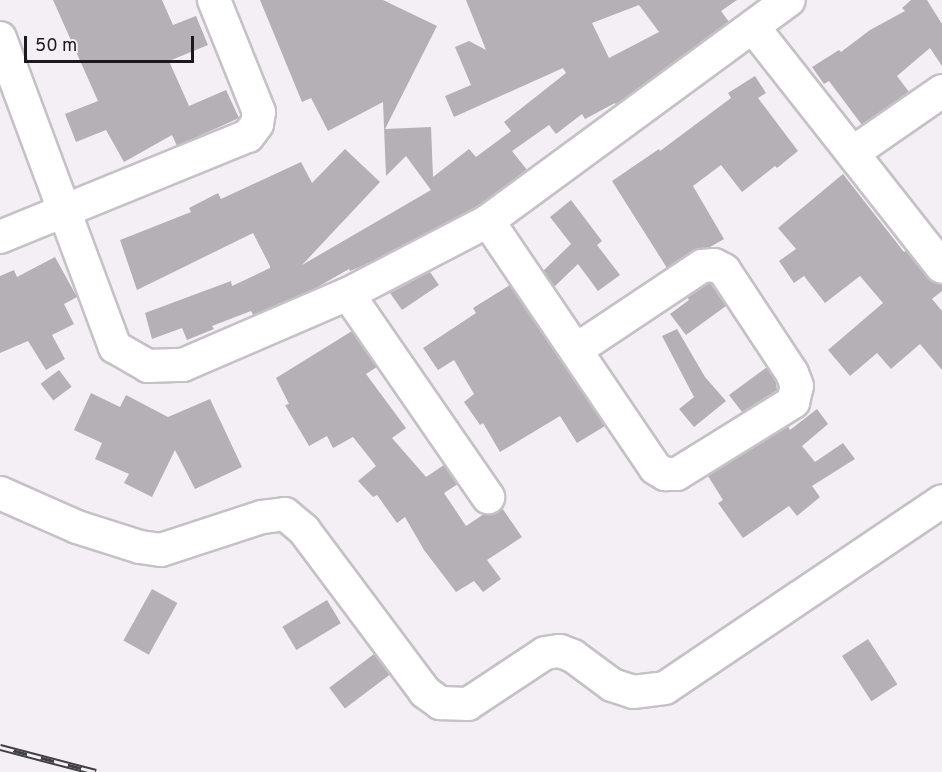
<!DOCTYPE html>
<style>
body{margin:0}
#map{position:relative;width:942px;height:772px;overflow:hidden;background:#f4eff4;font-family:Overpass,sans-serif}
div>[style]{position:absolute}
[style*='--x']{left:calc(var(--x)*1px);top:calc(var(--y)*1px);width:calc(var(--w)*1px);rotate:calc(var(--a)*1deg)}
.building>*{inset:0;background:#b4b0b5;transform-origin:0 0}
.roads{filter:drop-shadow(2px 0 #c5c1c6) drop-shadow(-2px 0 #c5c1c6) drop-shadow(0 2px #c5c1c6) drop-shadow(0 -2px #c5c1c6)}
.minor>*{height:32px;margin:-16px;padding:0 16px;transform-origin:16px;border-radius:16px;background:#fff}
.rail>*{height:7px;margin-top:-3.5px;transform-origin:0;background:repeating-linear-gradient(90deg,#f4eff4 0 14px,#403f41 0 28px);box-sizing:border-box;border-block:2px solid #403f41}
span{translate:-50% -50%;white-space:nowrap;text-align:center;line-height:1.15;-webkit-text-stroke:6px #f4eff4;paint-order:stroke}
.scale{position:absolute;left:24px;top:36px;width:170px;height:27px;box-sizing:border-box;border:3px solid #1a191b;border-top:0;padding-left:8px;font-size:18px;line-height:21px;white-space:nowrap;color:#1a191b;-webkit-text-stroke:4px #f4eff4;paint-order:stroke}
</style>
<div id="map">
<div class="building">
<i style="clip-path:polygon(53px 0,162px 0,173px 25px,196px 16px,208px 45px,169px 61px,189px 106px,226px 90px,239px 118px,177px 146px,172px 135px,124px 162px,106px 130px,76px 142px,65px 114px,98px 101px)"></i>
<i style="clip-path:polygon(evenodd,260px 0,383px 0,437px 26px,385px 129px,431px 127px,433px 177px,469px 149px,476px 157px,511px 131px,504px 122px,566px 73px,563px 68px,454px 117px,445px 96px,471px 85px,455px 47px,469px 41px,486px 50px,466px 0,737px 0,721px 11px,729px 22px,616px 105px,615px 103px,585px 119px,582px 114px,556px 134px,549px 125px,512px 151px,527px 170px,478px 206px,369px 263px,350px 271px,349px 269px,314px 289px,253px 315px,251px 311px,212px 326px,214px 329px,187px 340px,182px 328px,152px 339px,145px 313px,231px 281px,232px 286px,270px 268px,270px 266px,253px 233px,137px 290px,120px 240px,191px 212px,189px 208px,218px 193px,221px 199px,301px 162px,312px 183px,345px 149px,380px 182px,302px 265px,431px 190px,406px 156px,386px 176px,383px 102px,328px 131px,311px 98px,302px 102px,260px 0,639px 5px,659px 32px,609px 58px,592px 23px,639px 5px)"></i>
<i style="clip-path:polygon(911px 0,927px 0,942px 24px,942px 66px,930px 48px,897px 76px,909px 92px,862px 125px,829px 81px,824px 84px,812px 67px,839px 50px,841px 52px,870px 30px,905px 11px,902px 8px)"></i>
<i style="clip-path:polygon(755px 76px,766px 93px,758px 98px,798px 151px,777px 168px,775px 166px,742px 192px,721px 165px,693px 186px,724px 239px,710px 247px,692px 251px,667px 268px,612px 181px,659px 149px,660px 151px,731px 98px,728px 93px)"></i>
<i style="clip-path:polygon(843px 174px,904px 252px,906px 251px,928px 279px,942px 285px,942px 291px,932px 299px,942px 311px,942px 370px,920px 344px,891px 369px,877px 353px,850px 376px,828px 350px,883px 303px,860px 276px,825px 303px,804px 276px,794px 283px,779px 261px,796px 249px,778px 228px)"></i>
<i style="clip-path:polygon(571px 200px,602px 241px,597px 245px,620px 275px,598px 291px,578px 264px,554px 287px,543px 271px,571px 244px,550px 217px)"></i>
<i style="clip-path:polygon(55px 257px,77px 297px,64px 304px,74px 324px,52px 335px,65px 359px,46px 370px,28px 341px,0 353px,0 276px,14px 270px,17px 277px)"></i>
<i style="clip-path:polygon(430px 272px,439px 285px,402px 310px,390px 293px)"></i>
<i style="clip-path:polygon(710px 283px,726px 306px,686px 335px,670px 314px,689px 300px,687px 297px)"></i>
<i style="clip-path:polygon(510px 285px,605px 426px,577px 443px,560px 416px,500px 452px,483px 423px,480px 425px,464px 402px,474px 394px,454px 360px,438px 370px,423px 348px,476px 313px,473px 308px)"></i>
<i style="clip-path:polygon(677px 329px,705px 377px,726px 401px,694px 427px,679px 409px,694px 397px,662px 336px)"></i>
<i style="clip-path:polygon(352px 331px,377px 367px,366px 374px,406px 428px,392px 438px,426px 477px,444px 465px,458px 484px,444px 493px,466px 526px,484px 514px,498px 512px,502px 508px,522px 537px,487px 560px,501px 579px,483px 592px,474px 581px,456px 592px,424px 550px,405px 517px,397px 523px,377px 495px,373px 497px,358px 481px,376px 466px,353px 437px,333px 448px,327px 436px,309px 446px,285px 405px,289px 404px,276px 378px)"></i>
<i style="clip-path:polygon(767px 367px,776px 381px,777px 390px,742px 412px,729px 395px)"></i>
<i style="left:59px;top:370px;width:21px;height:23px;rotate:53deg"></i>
<i style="clip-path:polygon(91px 393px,120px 407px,126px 395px,168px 417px,210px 399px,242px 467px,195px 489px,175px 450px,152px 497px,124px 483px,129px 474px,95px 459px,102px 443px,74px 430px)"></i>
<i style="clip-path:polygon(817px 409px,828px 424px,802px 446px,815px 462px,843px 443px,855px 459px,812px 486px,820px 497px,797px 516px,789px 506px,743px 538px,718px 503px,723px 500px,708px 476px,788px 426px,790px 430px)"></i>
<i style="left:152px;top:589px;width:29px;height:59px;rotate:29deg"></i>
<i style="left:327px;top:600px;width:27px;height:52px;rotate:59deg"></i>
<i style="left:868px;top:639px;width:54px;height:31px;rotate:57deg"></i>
<i style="left:374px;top:654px;width:26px;height:56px;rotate:53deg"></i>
</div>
<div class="roads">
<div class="minor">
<i style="--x:753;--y:27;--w:305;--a:51.8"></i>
<i style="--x:0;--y:38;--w:330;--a:69.6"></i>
<i style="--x:115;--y:347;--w:38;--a:30"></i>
<i style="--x:148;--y:366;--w:35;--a:-2"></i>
<i style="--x:183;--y:365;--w:180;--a:-23.3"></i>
<i style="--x:348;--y:294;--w:158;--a:-27.5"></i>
<i style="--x:488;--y:221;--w:373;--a:-36.3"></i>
<i style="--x:854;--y:152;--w:107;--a:-34.7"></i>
<i style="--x:488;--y:221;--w:298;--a:55.9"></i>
<i style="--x:655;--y:468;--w:12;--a:31"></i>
<i style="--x:665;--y:474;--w:12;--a:0"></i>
<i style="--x:677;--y:474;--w:137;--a:-31.8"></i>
<i style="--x:793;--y:402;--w:16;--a:-76"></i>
<i style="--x:797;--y:386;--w:14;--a:-111"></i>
<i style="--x:792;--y:373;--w:123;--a:-123.4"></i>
<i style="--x:724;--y:270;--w:11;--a:-153"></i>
<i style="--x:714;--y:265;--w:12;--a:175"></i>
<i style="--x:702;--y:266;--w:151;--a:146.3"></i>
<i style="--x:0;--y:237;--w:268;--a:-22.2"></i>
<i style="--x:248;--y:136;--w:15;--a:-53"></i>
<i style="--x:257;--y:124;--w:12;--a:-81"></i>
<i style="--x:259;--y:112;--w:121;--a:-111.9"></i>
<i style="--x:348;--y:294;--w:247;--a:55.4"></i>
<i style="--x:0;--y:493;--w:84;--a:23.8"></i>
<i style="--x:77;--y:527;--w:66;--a:17.6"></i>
<i style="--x:140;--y:547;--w:21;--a:8"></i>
<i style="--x:161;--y:550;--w:106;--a:-18.1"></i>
<i style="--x:262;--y:517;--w:23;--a:-7"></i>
<i style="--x:285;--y:514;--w:25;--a:40"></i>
<i style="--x:304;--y:530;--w:202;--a:53.2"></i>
<i style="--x:425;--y:692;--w:19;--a:36"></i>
<i style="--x:440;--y:703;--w:28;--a:2"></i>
<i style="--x:468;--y:704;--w:92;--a:-33.5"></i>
<i style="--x:545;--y:653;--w:15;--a:-8"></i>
<i style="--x:560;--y:651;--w:14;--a:21"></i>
<i style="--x:573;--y:656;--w:49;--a:36.6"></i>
<i style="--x:612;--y:685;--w:22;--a:18"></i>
<i style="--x:633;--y:692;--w:32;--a:-7"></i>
<i style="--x:665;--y:688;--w:334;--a:-34"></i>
</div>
</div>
<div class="rail">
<i style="--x:0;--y:747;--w:99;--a:14.6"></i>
</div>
<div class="scale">50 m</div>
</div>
